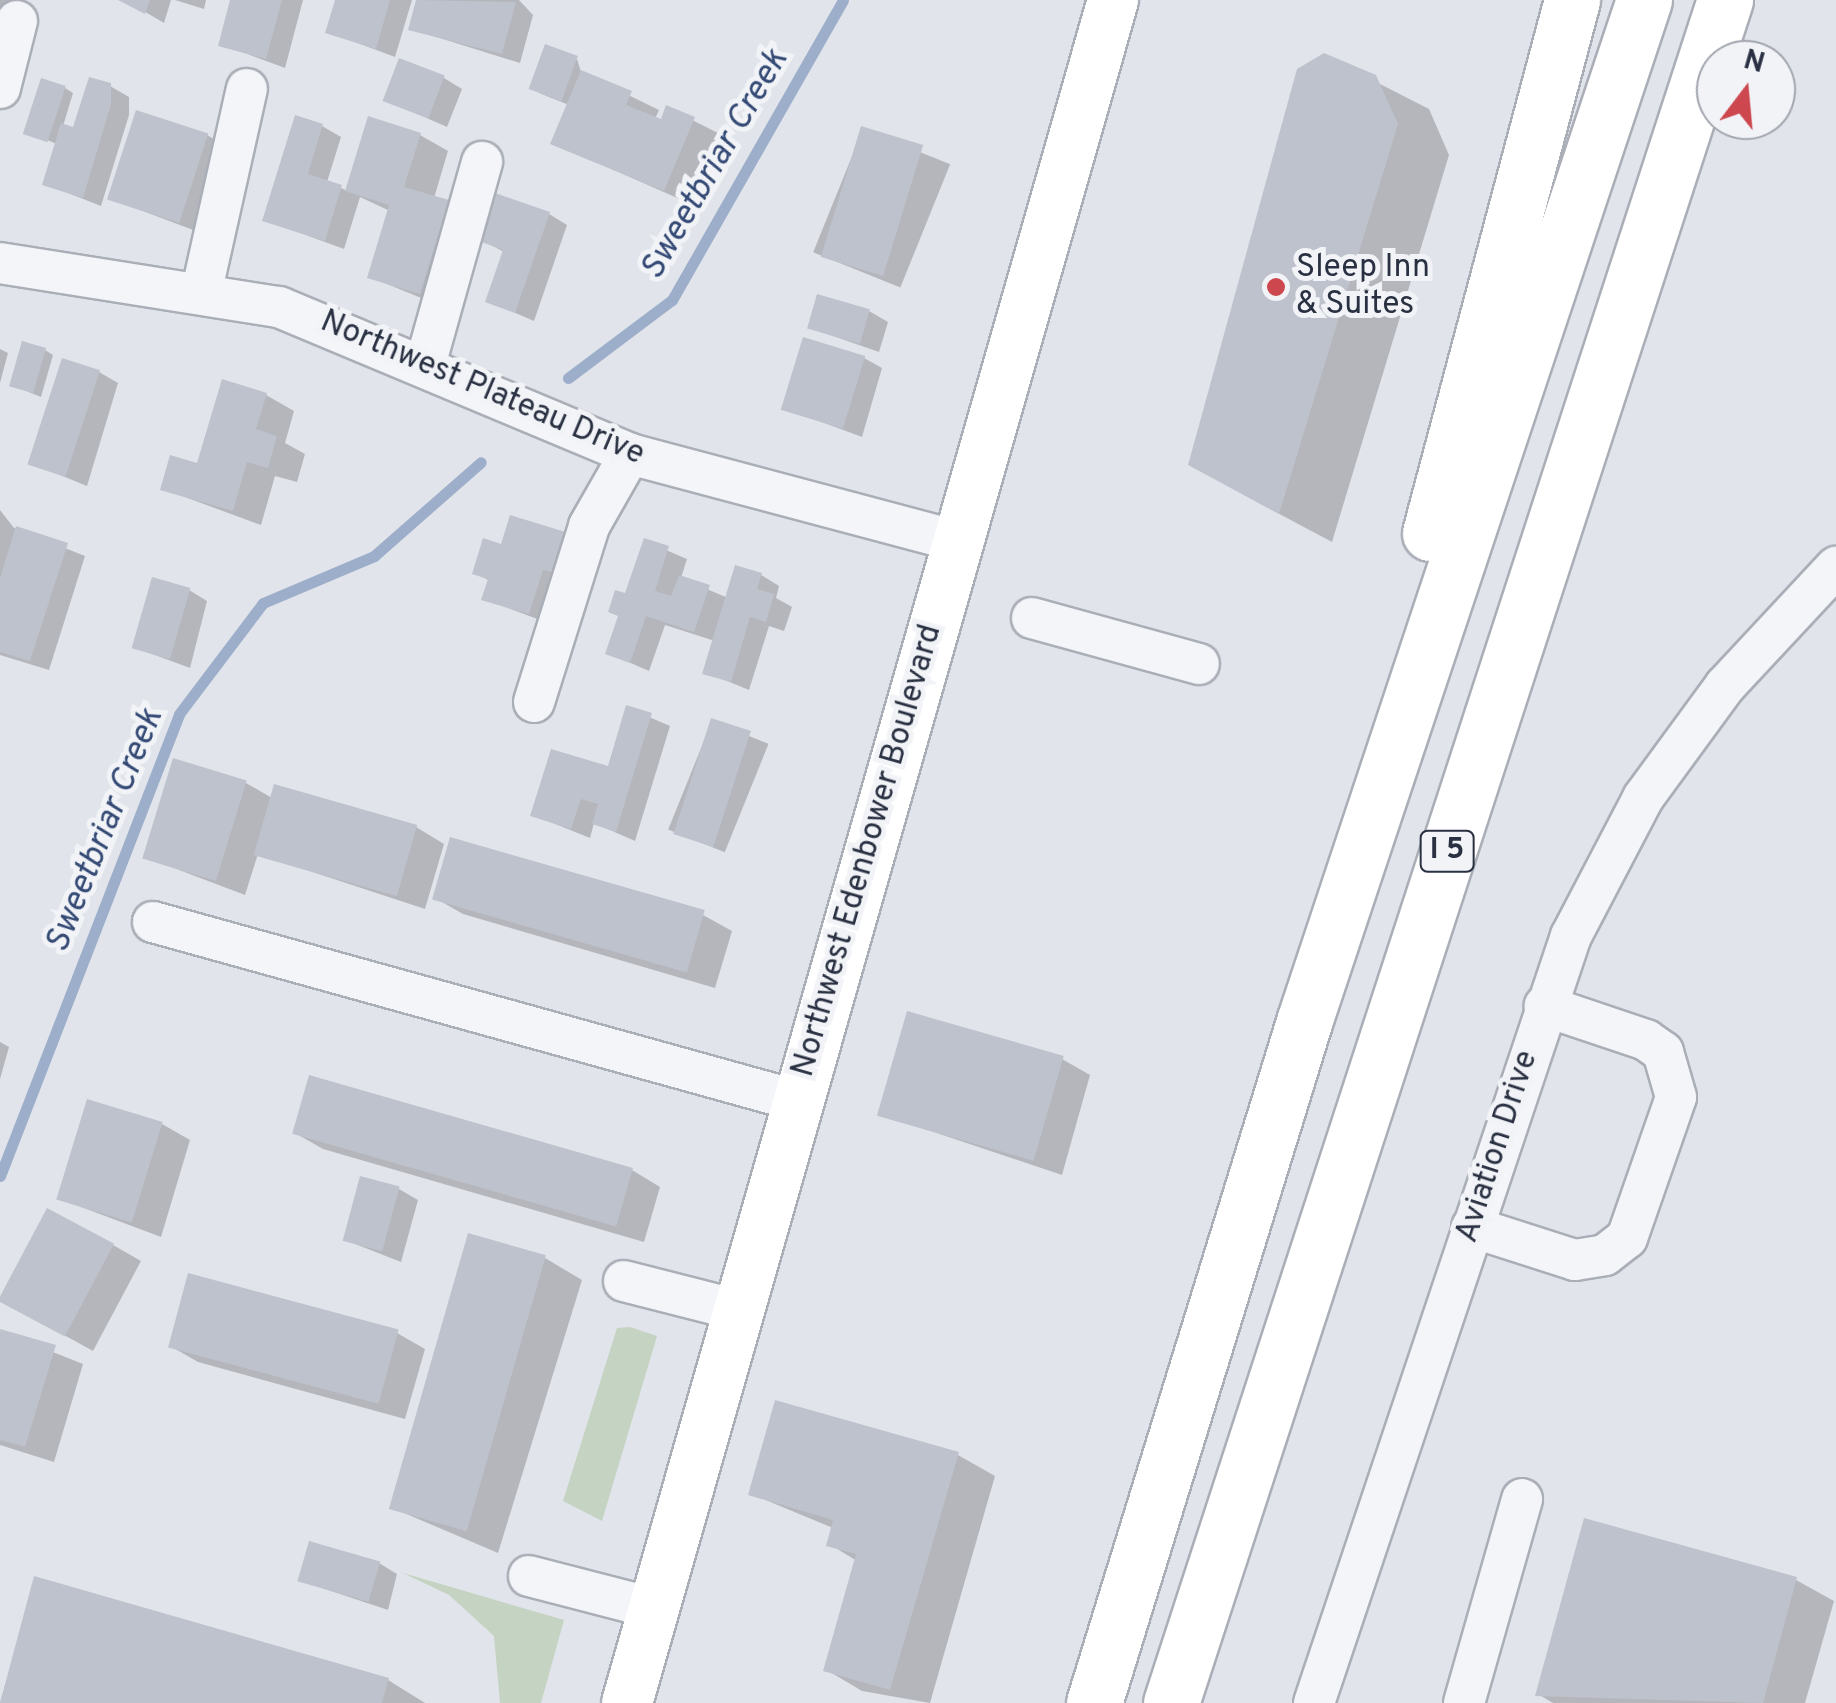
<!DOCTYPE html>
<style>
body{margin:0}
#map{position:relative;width:1836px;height:1703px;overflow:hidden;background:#e1e4ea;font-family:Overpass,sans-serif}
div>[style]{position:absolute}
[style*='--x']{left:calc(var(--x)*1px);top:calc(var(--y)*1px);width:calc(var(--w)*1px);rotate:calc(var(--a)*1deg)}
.green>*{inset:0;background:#c5d3c2}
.shadow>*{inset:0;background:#0003;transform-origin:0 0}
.stream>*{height:11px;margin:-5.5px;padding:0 5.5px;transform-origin:5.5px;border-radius:5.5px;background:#9caec9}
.building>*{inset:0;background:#bec2cc;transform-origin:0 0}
.roads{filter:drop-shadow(2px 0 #aaaeb7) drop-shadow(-2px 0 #aaaeb7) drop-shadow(0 2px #aaaeb7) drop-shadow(0 -2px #aaaeb7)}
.minor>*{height:40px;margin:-20px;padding:0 20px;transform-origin:20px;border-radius:20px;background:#f4f5f8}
.major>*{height:50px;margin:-25px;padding:0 25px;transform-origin:25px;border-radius:25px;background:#fff}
.highway>*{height:55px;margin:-27.5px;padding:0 27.5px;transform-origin:27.5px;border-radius:27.5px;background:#fff}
.dots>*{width:28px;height:28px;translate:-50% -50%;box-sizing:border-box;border:5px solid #f1f3f7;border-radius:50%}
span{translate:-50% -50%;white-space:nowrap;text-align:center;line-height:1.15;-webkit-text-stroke:10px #f1f3f7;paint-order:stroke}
.shield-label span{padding:2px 8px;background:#f1f3f7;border:2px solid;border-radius:8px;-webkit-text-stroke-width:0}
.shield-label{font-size:30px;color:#293041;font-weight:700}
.poi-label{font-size:32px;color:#293041}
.left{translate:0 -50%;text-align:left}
.street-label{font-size:32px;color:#293041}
.water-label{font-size:35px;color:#344a75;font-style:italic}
.north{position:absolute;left:1696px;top:40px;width:100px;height:100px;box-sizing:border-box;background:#f1f3f7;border:2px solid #a1a5ae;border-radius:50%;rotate:16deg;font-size:28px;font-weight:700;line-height:40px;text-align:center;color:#293041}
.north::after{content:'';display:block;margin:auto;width:35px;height:45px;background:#cd474e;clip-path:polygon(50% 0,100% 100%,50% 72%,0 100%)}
</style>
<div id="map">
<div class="green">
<i style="clip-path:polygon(630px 1327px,657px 1336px,602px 1521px,563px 1501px,617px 1328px)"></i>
<i style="clip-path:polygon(403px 1573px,564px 1620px,541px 1703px,500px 1703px,494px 1636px,449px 1595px)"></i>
</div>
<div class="shadow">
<i style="clip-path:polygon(0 0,11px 0,8px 11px,0 8px)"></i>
<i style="clip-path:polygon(125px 0,171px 0,164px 23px)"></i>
<i style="clip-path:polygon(175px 0,206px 0,204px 9px)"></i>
<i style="clip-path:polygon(237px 0,303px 0,285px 68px,221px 44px)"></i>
<i style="clip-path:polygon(338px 0,412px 0,395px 57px,328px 32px)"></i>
<i style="clip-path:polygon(419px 0,519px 0,533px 15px,520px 63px,411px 29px)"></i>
<i style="clip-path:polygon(1325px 56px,1429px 109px,1449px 155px,1332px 542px,1244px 495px)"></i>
<i style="clip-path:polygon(577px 59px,581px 72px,659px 110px,655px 119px,662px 123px,668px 108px,722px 135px,693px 205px,553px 143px,569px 105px,539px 93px)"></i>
<i style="clip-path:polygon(444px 78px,462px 89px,447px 127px,386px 100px)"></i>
<i style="clip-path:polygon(110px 86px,129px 97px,129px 115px,101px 206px,45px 184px,57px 144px,27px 132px,65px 88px,73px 93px,63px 126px,75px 130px)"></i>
<i style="clip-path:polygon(322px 126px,341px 137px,327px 182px,348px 191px,420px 135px,448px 151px,434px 198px,476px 218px,448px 309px,370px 277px,390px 211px,360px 197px,344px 249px,265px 220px)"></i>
<i style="left:863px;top:129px;width:94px;height:133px;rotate:22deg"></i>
<i style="clip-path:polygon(207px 135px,235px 151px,209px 236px,111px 199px)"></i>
<i style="clip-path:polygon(549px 214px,567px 225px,534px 321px,488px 301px,504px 252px,482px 240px)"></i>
<i style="clip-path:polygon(869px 311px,888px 322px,879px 352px,810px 328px)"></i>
<i style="clip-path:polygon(0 349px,8px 353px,0 383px)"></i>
<i style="clip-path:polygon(45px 350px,53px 355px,41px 397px,11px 385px)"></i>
<i style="clip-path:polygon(864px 358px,882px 368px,862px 437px,784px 408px)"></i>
<i style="clip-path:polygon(99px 372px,118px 383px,87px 486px,33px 464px)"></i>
<i style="clip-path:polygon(266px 395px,294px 411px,285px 443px,305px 454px,297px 482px,275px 476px,261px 525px,163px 489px,199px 466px)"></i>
<i style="clip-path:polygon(0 510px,14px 528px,85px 556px,49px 670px,0 655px)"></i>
<i style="clip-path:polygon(571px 536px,548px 623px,484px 599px,490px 581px,475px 573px,503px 547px)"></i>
<i style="clip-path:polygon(645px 541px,687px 559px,681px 578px,728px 598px,761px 575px,779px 586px,776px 598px,792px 607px,784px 631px,769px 626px,749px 690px,705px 672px,715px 641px,665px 625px,649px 671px,608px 653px)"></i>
<i style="clip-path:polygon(189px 590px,207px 601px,190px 668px,136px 648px)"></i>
<i style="clip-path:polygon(628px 708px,670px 726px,635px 841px,594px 823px,590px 838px,533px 815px,609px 769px)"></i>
<i style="left:712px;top:721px;width:61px;height:117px;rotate:22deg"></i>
<i style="clip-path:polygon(246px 783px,272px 798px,416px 827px,444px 844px,425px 909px,258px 854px,245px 895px,145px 857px)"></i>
<i style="clip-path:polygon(452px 840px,703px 915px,732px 931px,715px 988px,463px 914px,435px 898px)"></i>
<i style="clip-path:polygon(0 1042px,9px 1047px,0 1079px)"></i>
<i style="clip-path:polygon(1062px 1059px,1090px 1075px,1062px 1175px,880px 1114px)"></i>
<i style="clip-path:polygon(162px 1124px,190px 1140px,161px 1237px,60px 1199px)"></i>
<i style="clip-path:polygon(295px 1133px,632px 1170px,660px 1187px,644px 1242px,323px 1149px)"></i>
<i style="clip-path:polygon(399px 1189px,418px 1200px,401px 1262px,345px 1240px)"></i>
<i style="clip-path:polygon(113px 1245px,141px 1261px,93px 1351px,26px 1314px)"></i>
<i style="clip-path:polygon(545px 1258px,582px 1280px,498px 1553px,390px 1507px)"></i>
<i style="clip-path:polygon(0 1331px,83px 1364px,54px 1462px,0 1445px)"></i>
<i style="clip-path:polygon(397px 1333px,425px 1349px,405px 1419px,198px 1362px,170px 1346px)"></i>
<i style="clip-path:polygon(958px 1455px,995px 1476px,930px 1703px,862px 1691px,825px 1669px,857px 1561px,829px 1544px,833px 1528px,751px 1494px)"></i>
<i style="clip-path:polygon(1586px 1521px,1796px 1580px,1834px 1601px,1805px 1703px,1553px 1703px,1538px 1694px)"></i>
<i style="clip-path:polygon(379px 1563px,397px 1574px,388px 1610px,301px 1581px)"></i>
<i style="clip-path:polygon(36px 1579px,388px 1680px,425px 1703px,0 1703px)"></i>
</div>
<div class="stream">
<i style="--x:568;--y:378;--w:130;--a:-36.9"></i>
<i style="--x:672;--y:300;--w:345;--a:-60.3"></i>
<i style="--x:0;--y:1176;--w:495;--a:-68.8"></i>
<i style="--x:179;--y:714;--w:139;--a:-52.9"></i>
<i style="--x:263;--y:603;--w:121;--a:-22.9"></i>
<i style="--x:374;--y:556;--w:142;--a:-41.3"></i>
</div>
<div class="building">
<i style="clip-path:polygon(118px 0,150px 0,145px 14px)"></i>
<i style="clip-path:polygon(230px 0,282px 0,266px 59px,218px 46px)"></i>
<i style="clip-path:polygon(335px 0,390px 0,376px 49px,325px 33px)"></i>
<i style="clip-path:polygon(416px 0,516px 2px,502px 54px,408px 30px)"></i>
<i style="left:545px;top:44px;width:35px;height:48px;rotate:20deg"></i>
<i style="clip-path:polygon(1324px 53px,1376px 75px,1398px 124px,1279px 514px,1188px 465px,1297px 69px)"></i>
<i style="left:399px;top:58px;width:49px;height:46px;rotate:21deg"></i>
<i style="clip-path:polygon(581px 70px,632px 91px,626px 105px,661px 119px,666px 105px,695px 117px,664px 191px,550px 144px)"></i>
<i style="clip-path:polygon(89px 77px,111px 83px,111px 104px,83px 198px,42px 185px,61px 123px,73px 127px)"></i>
<i style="left:41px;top:78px;width:26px;height:59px;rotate:18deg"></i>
<i style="left:136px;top:110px;width:76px;height:94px;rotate:18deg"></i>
<i style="clip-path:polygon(295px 115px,323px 124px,308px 174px,342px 185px,325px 241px,262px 221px)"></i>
<i style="clip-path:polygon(368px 116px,421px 133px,404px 187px,449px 200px,420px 294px,367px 278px,389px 205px,345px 191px)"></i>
<i style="left:861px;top:126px;width:65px;height:137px;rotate:17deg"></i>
<i style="clip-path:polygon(495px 193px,550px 212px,515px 313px,485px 302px,503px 250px,479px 241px)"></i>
<i style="left:817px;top:294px;width:55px;height:36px;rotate:16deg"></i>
<i style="left:803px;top:337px;width:65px;height:76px;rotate:17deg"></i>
<i style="left:22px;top:341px;width:25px;height:47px;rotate:16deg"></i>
<i style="left:62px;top:358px;width:40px;height:112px;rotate:18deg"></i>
<i style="clip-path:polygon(222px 379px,267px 393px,256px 429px,277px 436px,268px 468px,247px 462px,233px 511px,160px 490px,170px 455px,197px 463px)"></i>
<i style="clip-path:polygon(510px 515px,572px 534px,559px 574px,543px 570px,529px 614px,481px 600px,488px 579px,472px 574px,483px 538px,501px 544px)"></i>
<i style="clip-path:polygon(16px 526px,68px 543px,30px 661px,0 652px,0 578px)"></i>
<i style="clip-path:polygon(644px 538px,669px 546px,655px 591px,671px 596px,679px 575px,710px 585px,694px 632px,646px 616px,630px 663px,605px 654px,618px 616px,608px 612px,615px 590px,625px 593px)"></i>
<i style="clip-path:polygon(735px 565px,762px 573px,757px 589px,774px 594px,766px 622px,750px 617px,731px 682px,702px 674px)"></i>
<i style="left:152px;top:577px;width:40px;height:74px;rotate:16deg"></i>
<i style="clip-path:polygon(626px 705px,652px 713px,616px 832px,592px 824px,598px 804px,581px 799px,571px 829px,530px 816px,551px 749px,608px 766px)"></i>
<i style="left:711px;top:718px;width:42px;height:122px;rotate:18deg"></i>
<i style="left:173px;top:758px;width:77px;height:105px;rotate:17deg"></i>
<i style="left:274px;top:784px;width:149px;height:74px;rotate:16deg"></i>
<i style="left:450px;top:837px;width:265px;height:65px;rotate:16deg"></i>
<i style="left:907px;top:1011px;width:163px;height:109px;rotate:16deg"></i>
<i style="left:309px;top:1075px;width:337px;height:61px;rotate:16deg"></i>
<i style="left:87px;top:1099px;width:79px;height:105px;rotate:17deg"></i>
<i style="left:360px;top:1176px;width:41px;height:67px;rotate:15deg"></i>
<i style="left:47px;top:1208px;width:76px;height:105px;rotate:28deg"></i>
<i style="left:468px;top:1233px;width:81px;height:287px;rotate:16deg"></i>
<i style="left:188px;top:1273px;width:218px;height:77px;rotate:15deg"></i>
<i style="clip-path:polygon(0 1329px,56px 1345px,25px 1447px,0 1440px)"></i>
<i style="clip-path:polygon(775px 1400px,959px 1452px,890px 1690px,823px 1671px,856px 1554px,826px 1546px,833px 1520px,748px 1495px)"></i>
<i style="clip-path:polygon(1584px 1518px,1797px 1577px,1763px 1703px,1535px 1696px)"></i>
<i style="left:309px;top:1541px;width:74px;height:42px;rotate:16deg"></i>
<i style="clip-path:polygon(34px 1576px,389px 1678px,382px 1703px,0 1703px)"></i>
</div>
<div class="roads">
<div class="minor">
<i style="--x:0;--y:88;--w:69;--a:-75.8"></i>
<i style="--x:0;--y:263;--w:282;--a:9"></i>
<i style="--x:279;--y:307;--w:381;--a:22.7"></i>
<i style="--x:630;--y:454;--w:339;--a:14.9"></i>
<i style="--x:201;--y:294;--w:210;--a:-77.4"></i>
<i style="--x:425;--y:365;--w:211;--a:-74.3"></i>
<i style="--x:1032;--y:618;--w:173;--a:15.4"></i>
<i style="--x:534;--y:702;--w:184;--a:-72.6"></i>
<i style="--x:589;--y:526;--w:83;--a:-60.3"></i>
<i style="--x:153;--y:922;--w:666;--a:15.5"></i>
<i style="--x:1472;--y:1227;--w:108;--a:17.8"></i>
<i style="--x:1575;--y:1260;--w:30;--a:-9"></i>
<i style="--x:1605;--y:1255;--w:28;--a:-38"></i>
<i style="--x:1627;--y:1238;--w:149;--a:-70.8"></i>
<i style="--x:1676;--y:1097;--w:47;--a:-106.1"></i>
<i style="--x:1663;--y:1052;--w:21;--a:-145"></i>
<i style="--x:1646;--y:1040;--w:107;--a:-161.4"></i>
<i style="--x:624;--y:1281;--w:118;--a:14.3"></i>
<i style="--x:529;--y:1576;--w:128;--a:14.5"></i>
<i style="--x:1314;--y:1703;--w:809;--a:-71.48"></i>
<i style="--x:1571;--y:936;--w:156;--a:-62.4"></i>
<i style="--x:1643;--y:798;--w:139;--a:-53.8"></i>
<i style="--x:1725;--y:686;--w:163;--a:-47"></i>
<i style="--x:1464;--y:1703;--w:212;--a:-74.1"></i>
</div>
<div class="major">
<i style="--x:627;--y:1703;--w:1771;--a:-74.07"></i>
</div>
<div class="highway">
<i style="--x:1430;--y:533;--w:552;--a:-75.08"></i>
<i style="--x:1094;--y:1703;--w:713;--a:-72.86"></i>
<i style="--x:1304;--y:1022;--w:1077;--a:-71.6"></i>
<i style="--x:1171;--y:1703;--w:1791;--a:-71.98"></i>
</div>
</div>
<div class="dots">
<i style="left:1276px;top:287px;background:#cd474e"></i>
</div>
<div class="shield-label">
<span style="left:1447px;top:851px">I 5</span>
</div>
<div class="poi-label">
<span class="left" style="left:1296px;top:287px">Sleep Inn<br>&amp; Suites</span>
</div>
<div class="street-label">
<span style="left:482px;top:389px;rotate:23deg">Northwest Plateau Drive</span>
<span style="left:868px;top:851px;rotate:-74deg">Northwest Edenbower Boulevard</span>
<span style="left:1498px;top:1147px;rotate:-72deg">Aviation Drive</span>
</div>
<div class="water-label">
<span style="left:715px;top:165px;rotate:-60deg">Sweetbriar Creek</span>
<span style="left:105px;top:831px;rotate:-68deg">Sweetbriar Creek</span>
</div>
<div class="north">N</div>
</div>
